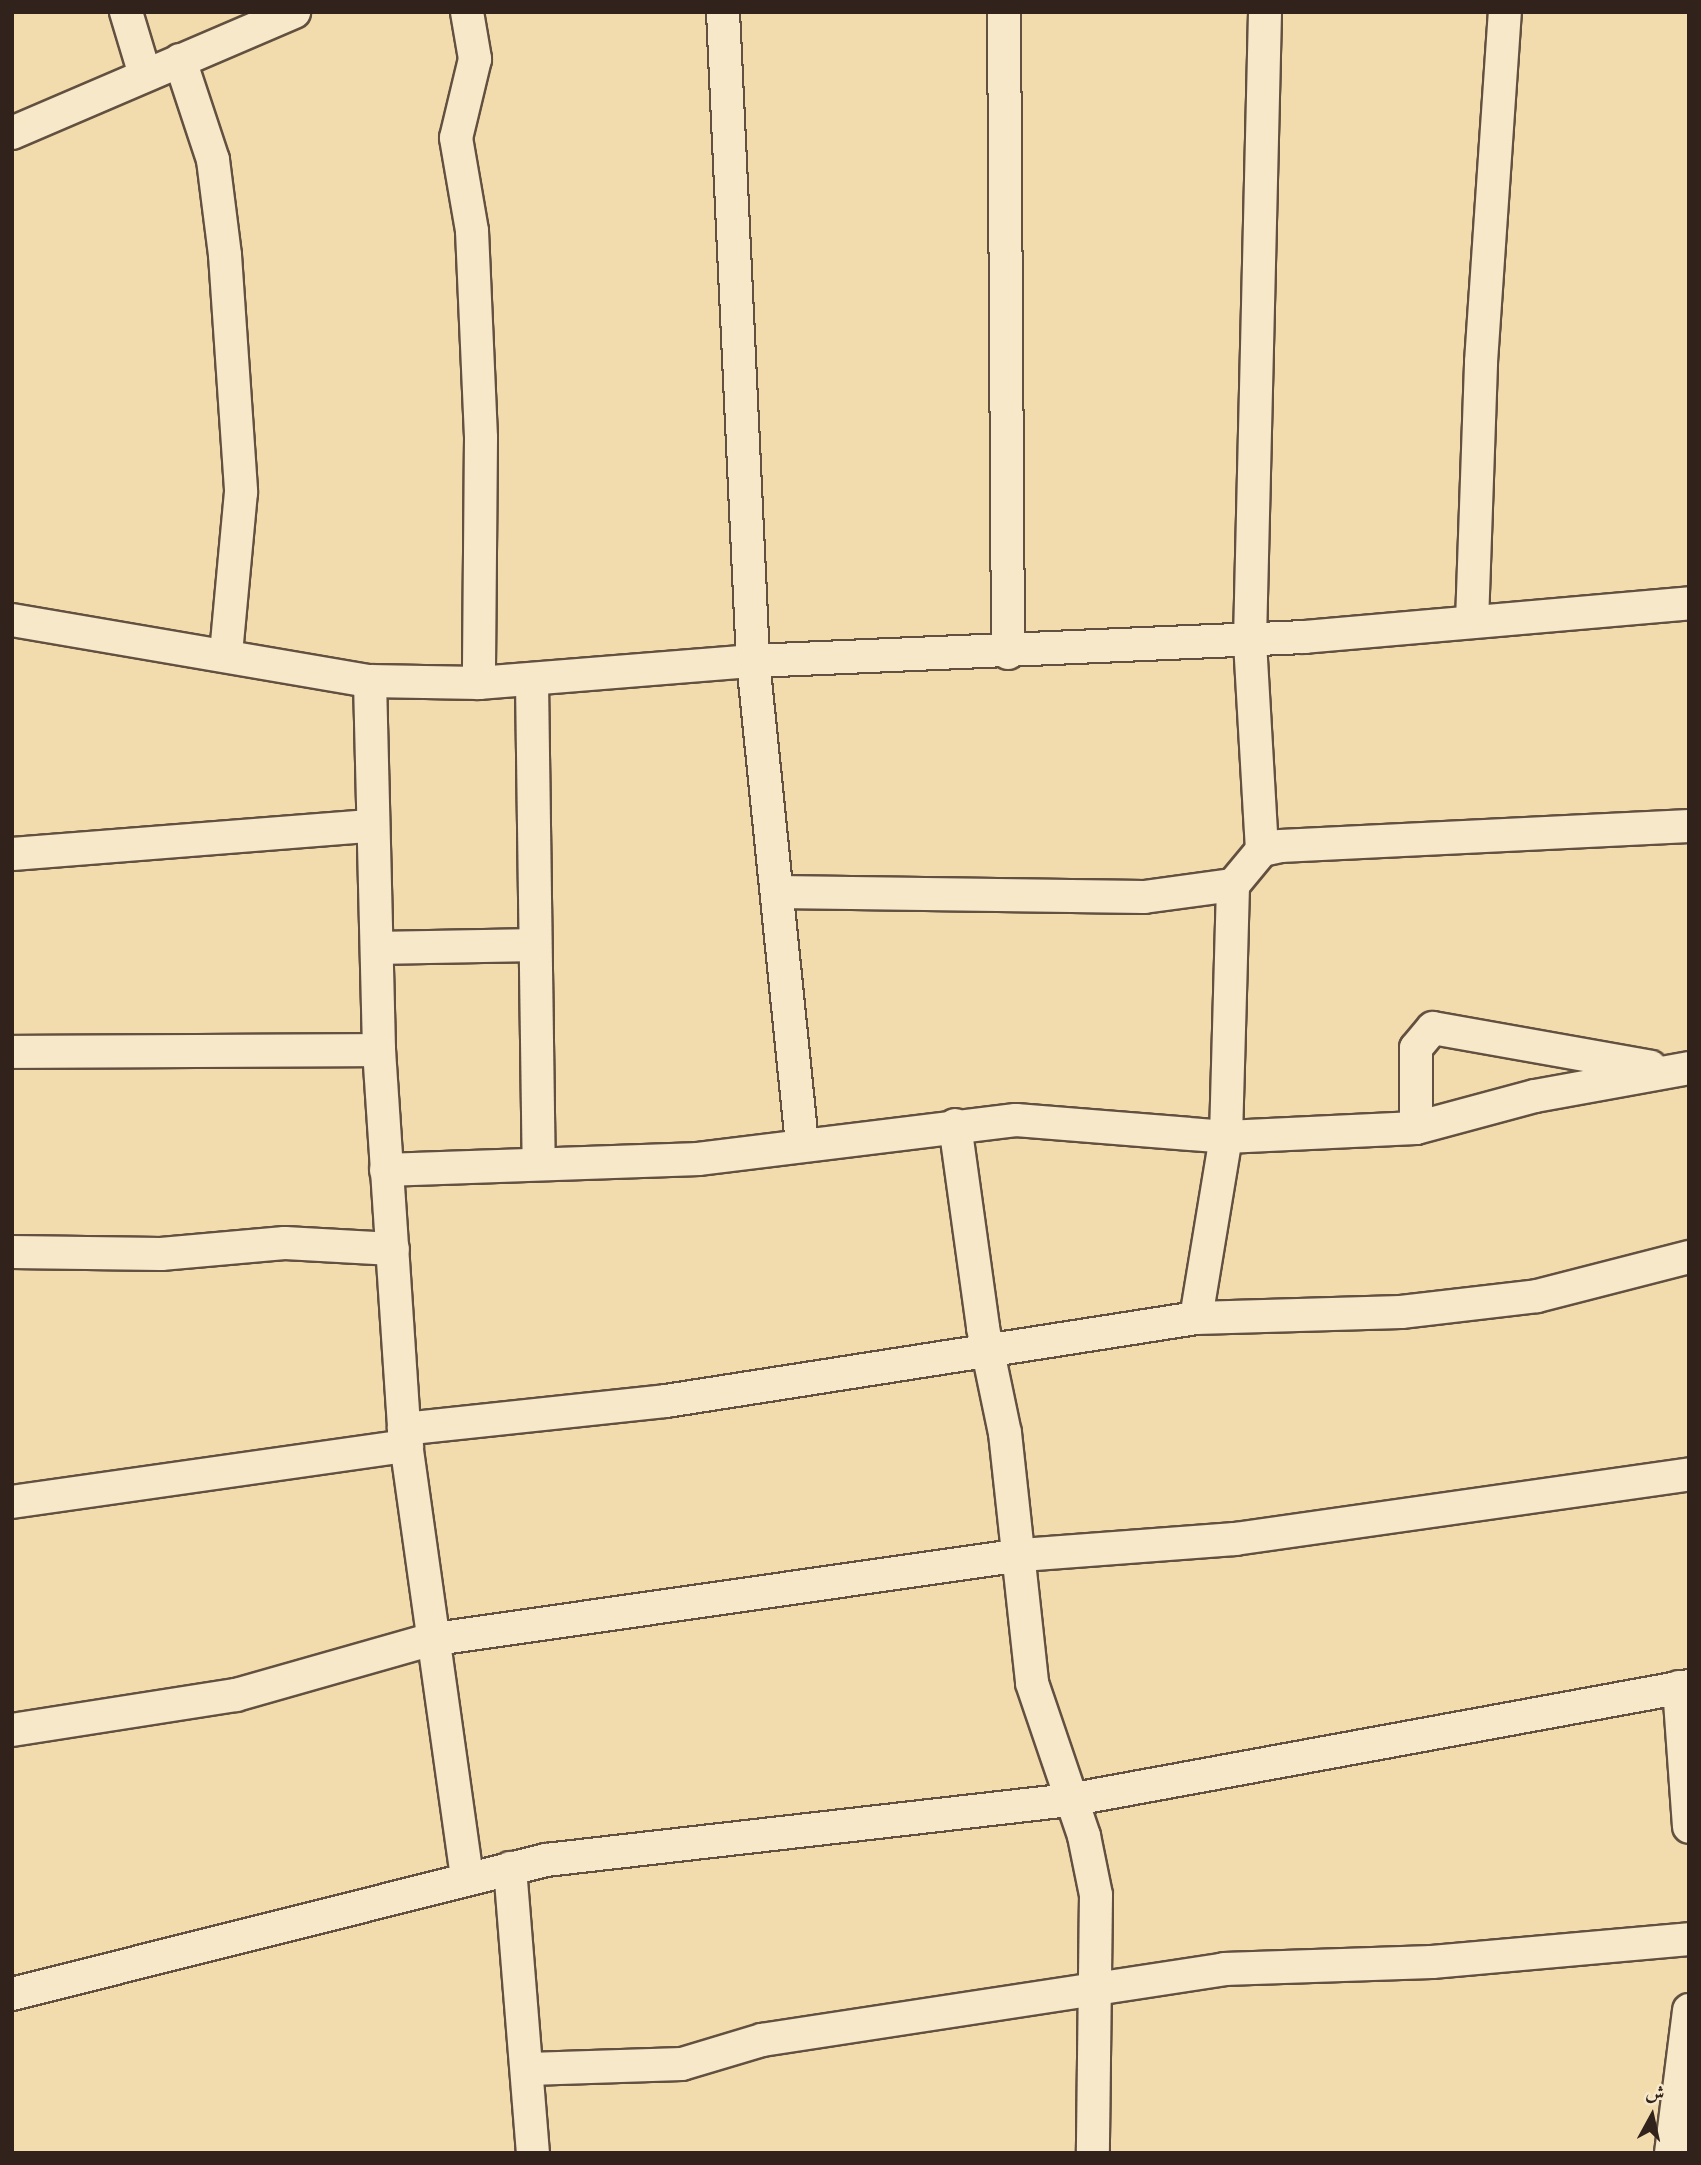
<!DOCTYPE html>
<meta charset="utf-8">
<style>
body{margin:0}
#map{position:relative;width:1701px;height:2165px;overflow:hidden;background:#f2dcad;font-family:"Sorts Mill Goudy",Amiri,serif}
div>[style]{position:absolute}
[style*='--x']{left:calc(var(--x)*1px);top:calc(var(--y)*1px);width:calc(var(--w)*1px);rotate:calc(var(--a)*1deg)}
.roads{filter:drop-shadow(2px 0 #625040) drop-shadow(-2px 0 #625040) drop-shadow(0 2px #625040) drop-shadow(0 -2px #625040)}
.street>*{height:32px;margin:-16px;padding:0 16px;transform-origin:16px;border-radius:16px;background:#f7e8ca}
span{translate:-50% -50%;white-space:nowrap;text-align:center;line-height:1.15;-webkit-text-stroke:7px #f7e8ca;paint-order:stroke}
.frame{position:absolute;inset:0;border:14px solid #32221c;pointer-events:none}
.north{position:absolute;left:1617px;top:2081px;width:70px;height:70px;-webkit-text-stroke:5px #f7e8ca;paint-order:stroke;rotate:8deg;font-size:19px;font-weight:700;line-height:28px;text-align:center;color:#32221c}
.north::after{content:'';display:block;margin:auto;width:24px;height:32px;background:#32221c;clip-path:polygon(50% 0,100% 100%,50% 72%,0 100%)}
</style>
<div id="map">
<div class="roads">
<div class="street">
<i style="--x:126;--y:12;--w:66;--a:73.2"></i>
<i style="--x:467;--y:12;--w:48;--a:80.3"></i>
<i style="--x:475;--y:59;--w:81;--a:103.5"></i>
<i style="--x:456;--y:138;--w:94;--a:80.2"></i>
<i style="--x:472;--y:231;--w:207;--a:87.5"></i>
<i style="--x:481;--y:438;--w:245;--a:90.5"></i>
<i style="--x:723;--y:12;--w:650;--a:87.35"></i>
<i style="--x:753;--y:661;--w:484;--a:84.2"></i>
<i style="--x:1004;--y:12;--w:641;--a:89.64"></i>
<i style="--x:180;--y:60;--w:105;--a:71.7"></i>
<i style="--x:213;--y:160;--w:96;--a:82.8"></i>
<i style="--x:225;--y:255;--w:238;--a:86.1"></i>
<i style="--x:241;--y:492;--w:164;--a:95.3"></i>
<i style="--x:12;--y:133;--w:307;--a:-23.2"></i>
<i style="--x:12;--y:620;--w:363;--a:9.7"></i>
<i style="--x:370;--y:681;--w:109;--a:1.1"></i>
<i style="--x:479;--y:683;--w:275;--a:-4.6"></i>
<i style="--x:753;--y:661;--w:552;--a:-2.49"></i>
<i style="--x:1304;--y:637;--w:386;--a:-5"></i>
<i style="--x:1472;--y:622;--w:260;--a:-88"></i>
<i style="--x:1481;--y:362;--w:351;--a:-86.1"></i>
<i style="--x:370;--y:681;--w:369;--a:88.6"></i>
<i style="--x:379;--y:1050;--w:380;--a:86.2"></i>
<i style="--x:404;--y:1429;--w:454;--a:82"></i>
<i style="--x:532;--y:682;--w:479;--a:89.2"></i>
<i style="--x:1262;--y:850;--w:210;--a:-93.3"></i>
<i style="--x:1250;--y:640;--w:628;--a:-88.63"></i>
<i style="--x:12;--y:854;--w:359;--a:-4.5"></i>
<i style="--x:778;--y:892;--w:366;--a:0.8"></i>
<i style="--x:1144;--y:897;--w:90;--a:-7.7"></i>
<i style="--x:1233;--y:885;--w:45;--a:-50.4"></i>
<i style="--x:1262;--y:850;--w:19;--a:-12"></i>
<i style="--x:1281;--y:846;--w:408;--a:-2.8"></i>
<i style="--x:377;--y:948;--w:158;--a:-1.1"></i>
<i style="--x:12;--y:1052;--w:367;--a:-0.3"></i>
<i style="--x:955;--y:1125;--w:205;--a:82.1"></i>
<i style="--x:983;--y:1328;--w:107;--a:78.2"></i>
<i style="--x:1005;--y:1433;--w:251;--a:83.8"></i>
<i style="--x:1032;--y:1683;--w:162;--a:71.2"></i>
<i style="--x:1084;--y:1836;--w:60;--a:78.5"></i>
<i style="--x:1096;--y:1895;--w:258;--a:90.7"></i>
<i style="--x:1416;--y:1128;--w:80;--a:-90"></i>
<i style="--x:1416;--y:1048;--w:26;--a:-50"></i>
<i style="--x:1433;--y:1028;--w:221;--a:10.1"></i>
<i style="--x:386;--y:1170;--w:312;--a:-2"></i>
<i style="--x:698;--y:1159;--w:320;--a:-7"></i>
<i style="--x:1016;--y:1120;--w:211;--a:4.6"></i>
<i style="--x:1226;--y:1137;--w:190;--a:-2.7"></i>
<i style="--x:1416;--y:1128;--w:123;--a:-15.1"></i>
<i style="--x:1535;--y:1096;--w:157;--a:-10.3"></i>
<i style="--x:12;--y:1252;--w:149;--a:0.8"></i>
<i style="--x:161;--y:1254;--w:124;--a:-5.1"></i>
<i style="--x:285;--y:1243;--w:108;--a:3.2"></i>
<i style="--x:1196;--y:1318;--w:183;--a:-80.6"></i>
<i style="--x:1226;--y:1137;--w:252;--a:-88.4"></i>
<i style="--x:404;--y:1429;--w:263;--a:-6.1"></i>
<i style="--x:666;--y:1401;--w:536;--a:-8.9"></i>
<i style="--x:1196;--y:1318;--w:205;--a:-1.7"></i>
<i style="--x:1401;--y:1312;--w:137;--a:-6.7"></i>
<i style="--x:1537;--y:1296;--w:157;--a:-14.4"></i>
<i style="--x:12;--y:1502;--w:399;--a:-8.1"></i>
<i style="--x:1679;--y:1687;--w:140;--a:85.9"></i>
<i style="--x:12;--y:1730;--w:227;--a:-8.9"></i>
<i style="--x:236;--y:1695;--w:201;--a:-15.9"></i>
<i style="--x:429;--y:1640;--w:598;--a:-8.17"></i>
<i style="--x:1021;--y:1555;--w:215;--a:-4.3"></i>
<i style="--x:1235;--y:1539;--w:459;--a:-8.1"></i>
<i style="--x:510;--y:1868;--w:286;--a:85.4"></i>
<i style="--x:12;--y:1994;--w:551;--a:-14.09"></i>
<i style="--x:546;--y:1860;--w:526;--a:-6.54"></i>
<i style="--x:1069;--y:1800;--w:630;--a:-10.42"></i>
<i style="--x:529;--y:2069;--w:153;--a:-1.9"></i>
<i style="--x:682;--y:2064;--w:84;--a:-16.7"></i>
<i style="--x:762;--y:2040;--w:467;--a:-8.7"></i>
<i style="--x:1224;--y:1969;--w:208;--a:-1.9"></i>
<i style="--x:1432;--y:1962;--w:258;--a:-5.1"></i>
<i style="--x:1671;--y:2153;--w:144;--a:-82.8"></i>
</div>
</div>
<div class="frame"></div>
<div class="north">ش</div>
</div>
